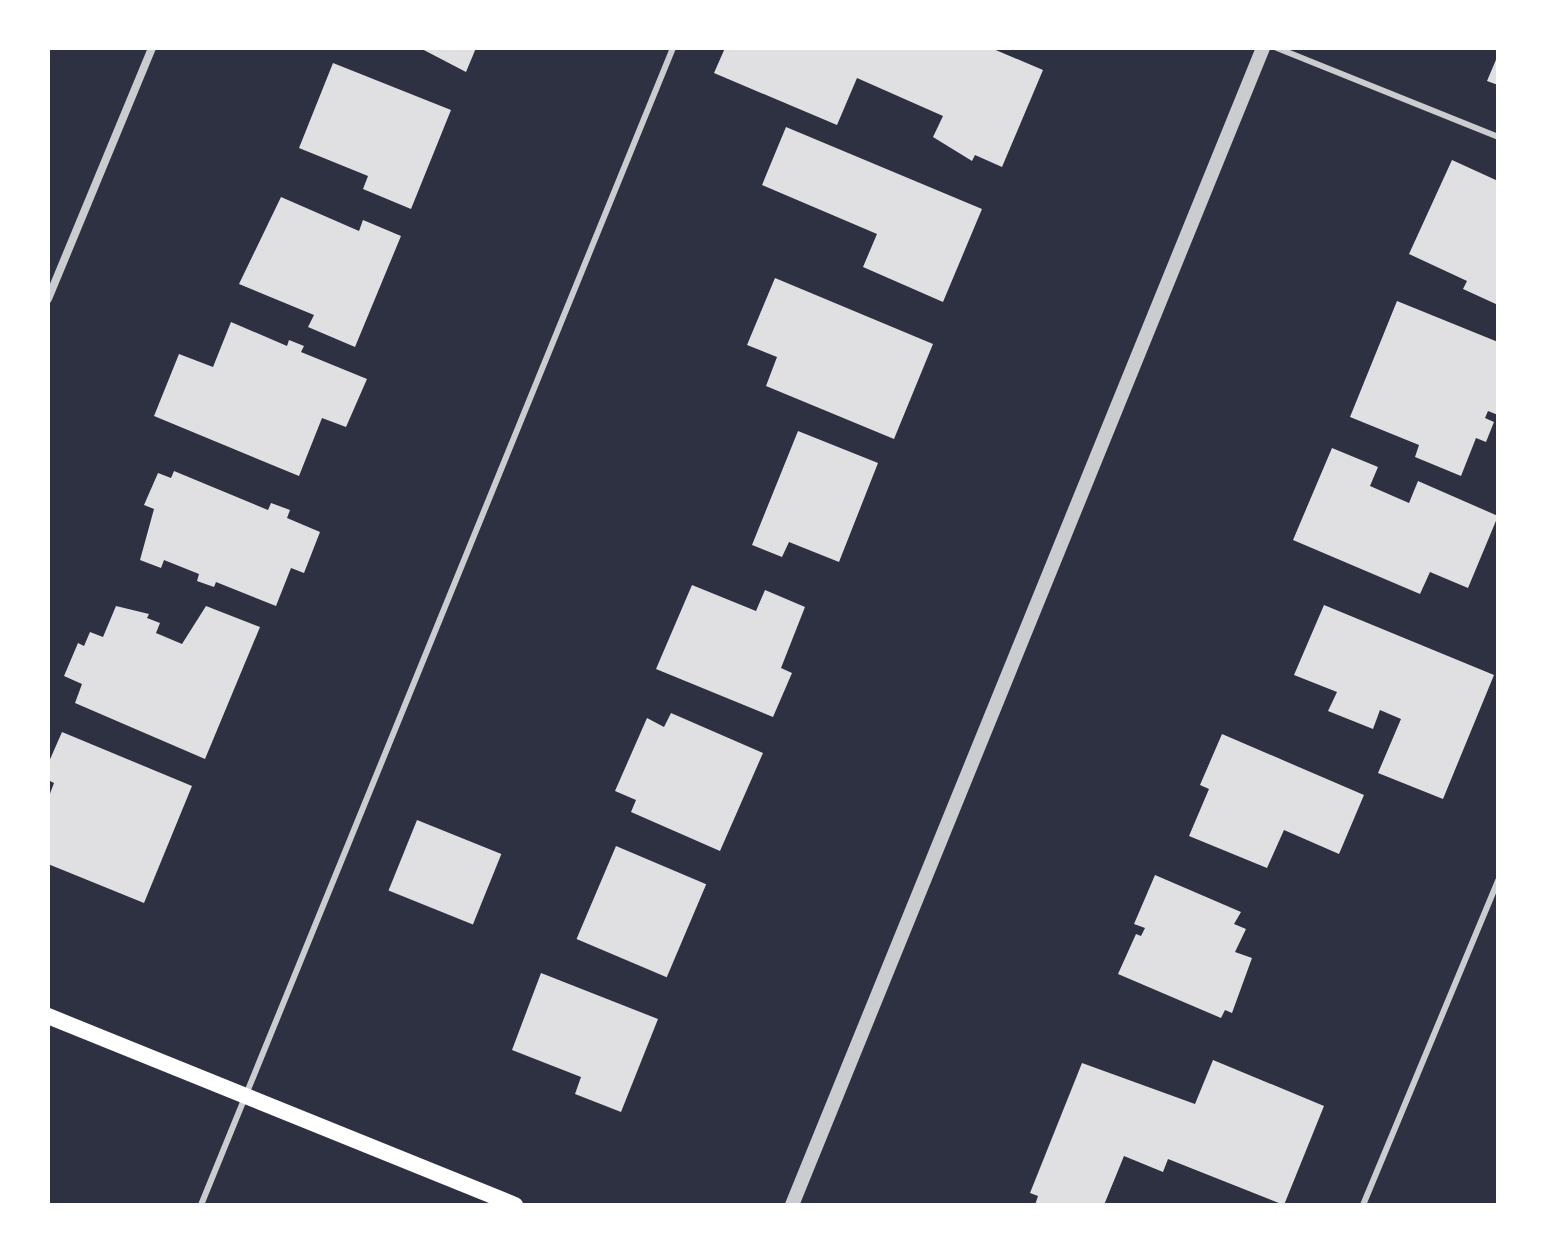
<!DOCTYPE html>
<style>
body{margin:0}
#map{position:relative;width:1546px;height:1253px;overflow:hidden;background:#2d3142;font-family:"Asap Condensed",sans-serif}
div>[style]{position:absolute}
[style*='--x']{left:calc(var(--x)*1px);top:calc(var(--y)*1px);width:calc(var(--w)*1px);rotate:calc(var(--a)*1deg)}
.building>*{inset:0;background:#e0e0e3;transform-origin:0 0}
.service>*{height:6px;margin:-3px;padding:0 3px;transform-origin:3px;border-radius:3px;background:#caccd0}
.minor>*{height:8px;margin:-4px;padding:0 4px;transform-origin:4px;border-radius:4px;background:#caccd0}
.tertiary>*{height:14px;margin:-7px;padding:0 7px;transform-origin:7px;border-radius:7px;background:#caccd0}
.secondary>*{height:16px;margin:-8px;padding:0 8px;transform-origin:8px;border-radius:8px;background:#fff}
span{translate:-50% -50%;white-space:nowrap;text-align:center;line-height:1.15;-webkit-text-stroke:7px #fff;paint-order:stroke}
.frame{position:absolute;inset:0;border:50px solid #fff;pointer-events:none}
</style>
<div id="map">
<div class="building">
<i style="clip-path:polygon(420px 48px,476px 48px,466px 72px)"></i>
<i style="clip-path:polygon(725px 48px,991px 48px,1043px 70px,1002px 167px,975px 155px,972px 161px,933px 137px,943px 116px,857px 78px,837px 125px,714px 73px)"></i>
<i style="clip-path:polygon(1498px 55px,1498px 85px,1487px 81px)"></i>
<i style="clip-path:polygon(333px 63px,451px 110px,411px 209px,363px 189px,368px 176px,299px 148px)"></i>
<i style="clip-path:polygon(786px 127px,982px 209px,943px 302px,863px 267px,877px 234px,762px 185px)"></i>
<i style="clip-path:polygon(1452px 160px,1498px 181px,1498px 305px,1463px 289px,1467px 281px,1409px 254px)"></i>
<i style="clip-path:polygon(281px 197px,359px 231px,363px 220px,401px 236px,355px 347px,308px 327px,314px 315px,239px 284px)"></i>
<i style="clip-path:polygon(775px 278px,933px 344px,894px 439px,766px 386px,777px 357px,747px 345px)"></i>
<i style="clip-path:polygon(1397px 301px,1498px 342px,1498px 415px,1488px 411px,1485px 418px,1494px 422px,1486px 442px,1476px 438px,1461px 476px,1415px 457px,1419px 445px,1350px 417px)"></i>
<i style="clip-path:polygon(231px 322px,287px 346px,289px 340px,304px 346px,301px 352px,367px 379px,346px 427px,322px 418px,299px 476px,154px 416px,179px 354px,213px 367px)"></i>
<i style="clip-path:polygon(798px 431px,878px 463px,839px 562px,789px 542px,782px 557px,752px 545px)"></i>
<i style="clip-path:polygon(1332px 448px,1378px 467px,1370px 486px,1409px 503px,1418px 481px,1498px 516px,1468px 588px,1430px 572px,1420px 594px,1293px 540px)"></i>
<i style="clip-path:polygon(174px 471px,268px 510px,271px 503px,290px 510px,287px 518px,320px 532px,304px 573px,291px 568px,276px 606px,216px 582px,214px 587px,197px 581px,199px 574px,164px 560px,161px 568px,140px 560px,154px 509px,144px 505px,158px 473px,171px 478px)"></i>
<i style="clip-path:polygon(692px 585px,756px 611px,765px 590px,805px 607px,781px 668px,792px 673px,773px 717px,656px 669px)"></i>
<i style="clip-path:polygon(1324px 605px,1494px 675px,1443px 799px,1378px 773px,1401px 719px,1380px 710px,1373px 729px,1328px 711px,1337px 692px,1294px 675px)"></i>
<i style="clip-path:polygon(116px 606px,149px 614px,147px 618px,160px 623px,156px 633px,182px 644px,206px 606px,260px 627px,205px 759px,75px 703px,82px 684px,64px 676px,78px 643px,84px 646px,90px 632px,103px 637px)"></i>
<i style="clip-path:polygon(671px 713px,763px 753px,720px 851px,631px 812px,636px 800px,615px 791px,647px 718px,664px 727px)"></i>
<i style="clip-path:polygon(62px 732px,192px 786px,144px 903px,48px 864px,48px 799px,54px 783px,48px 780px,48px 764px)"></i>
<i style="clip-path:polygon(1222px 734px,1364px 795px,1339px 854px,1284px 830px,1267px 868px,1189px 836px,1209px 789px,1200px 785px)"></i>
<i style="left:417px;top:820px;width:91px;height:76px;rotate:22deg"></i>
<i style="left:616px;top:846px;width:98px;height:101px;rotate:23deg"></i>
<i style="clip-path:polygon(1155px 875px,1241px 912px,1234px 924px,1246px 929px,1235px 952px,1252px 958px,1232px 1013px,1225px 1010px,1221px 1018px,1118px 974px,1136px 934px,1141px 936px,1145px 928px,1134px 924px)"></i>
<i style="clip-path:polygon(541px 973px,658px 1019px,621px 1112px,575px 1094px,581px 1077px,512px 1050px)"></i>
<i style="clip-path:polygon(1213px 1060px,1324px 1106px,1284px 1205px,1168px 1159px,1163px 1172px,1124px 1156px,1104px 1205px,1035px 1205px,1038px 1196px,1030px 1193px,1082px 1063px,1195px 1104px)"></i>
</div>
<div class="service">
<i style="--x:1277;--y:48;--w:238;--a:21.9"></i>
<i style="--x:201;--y:1205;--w:1250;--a:-67.81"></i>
<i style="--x:1363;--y:1205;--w:352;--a:-67.4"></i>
</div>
<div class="minor">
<i style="--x:48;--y:299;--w:272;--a:-67.5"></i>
</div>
<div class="tertiary">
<i style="--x:792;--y:1205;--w:1249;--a:-67.85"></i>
</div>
<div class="secondary">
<i style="--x:48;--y:1016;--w:504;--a:22.03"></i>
</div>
<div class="frame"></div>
</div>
